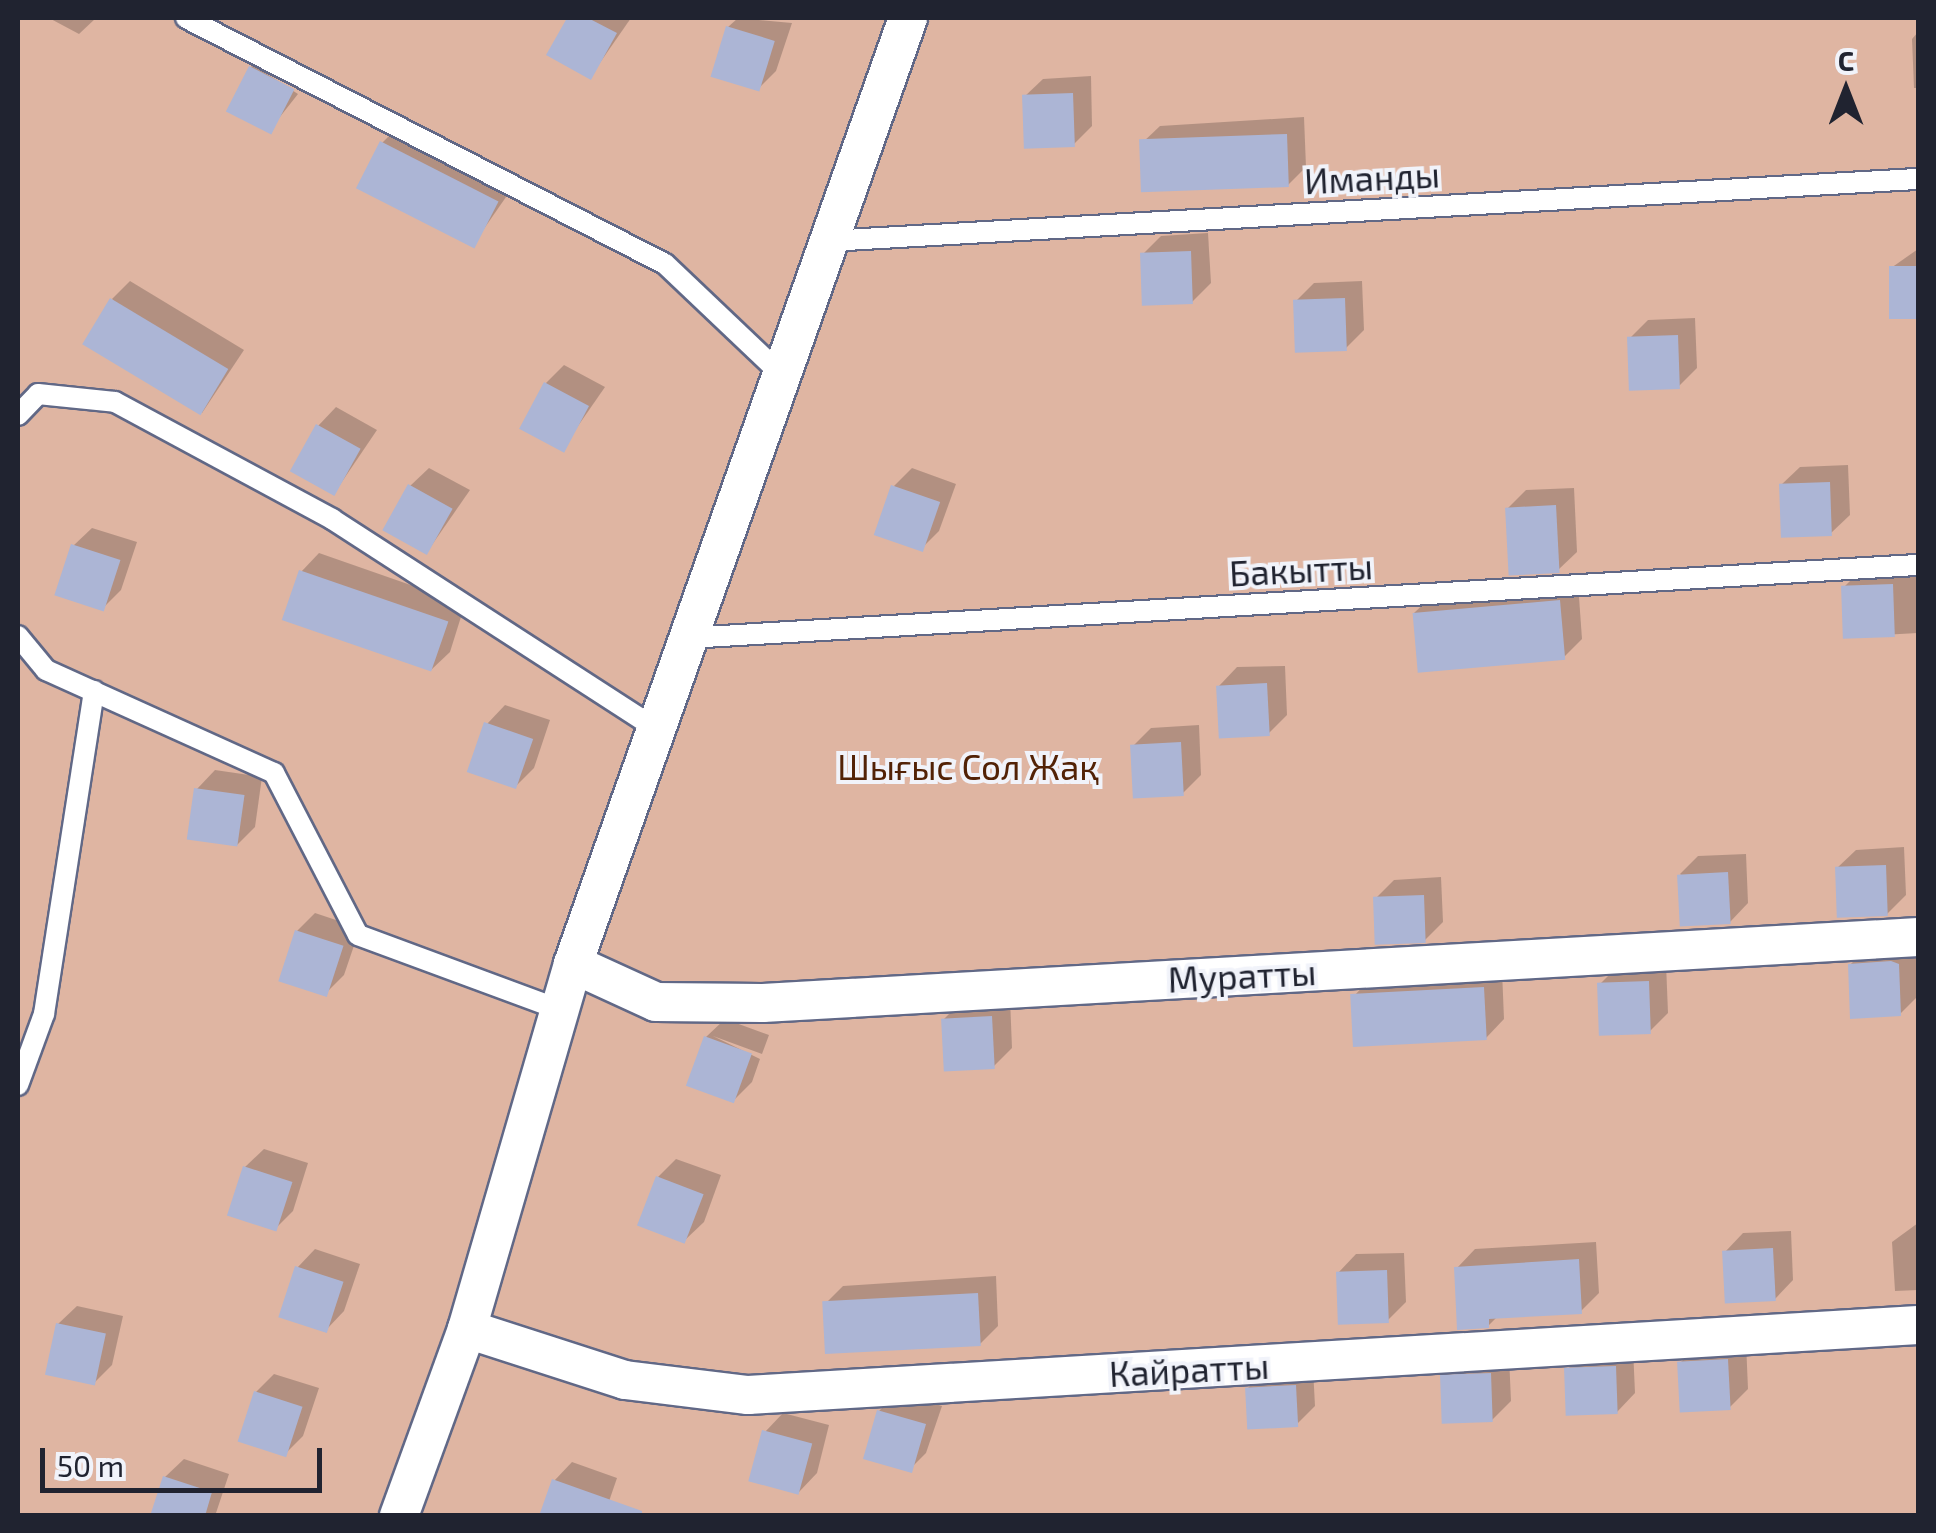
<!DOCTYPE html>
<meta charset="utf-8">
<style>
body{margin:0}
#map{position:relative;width:1936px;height:1533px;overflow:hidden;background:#f1f3fa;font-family:"Exo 2",sans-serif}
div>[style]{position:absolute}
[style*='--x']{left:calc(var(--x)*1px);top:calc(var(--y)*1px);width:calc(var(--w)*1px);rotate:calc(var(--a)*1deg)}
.green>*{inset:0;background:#dfb5a2;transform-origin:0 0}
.shadow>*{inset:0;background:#0003}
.building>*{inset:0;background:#acb5d5;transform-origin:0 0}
.roads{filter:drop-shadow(2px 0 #616886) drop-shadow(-2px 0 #616886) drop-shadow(0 2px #616886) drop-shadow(0 -2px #616886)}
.lane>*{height:20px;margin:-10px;padding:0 10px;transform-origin:10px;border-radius:10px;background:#fff}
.street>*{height:38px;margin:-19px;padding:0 19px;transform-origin:19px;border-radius:19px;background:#fff}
span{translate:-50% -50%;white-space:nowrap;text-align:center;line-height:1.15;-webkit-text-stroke:8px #f1f3fa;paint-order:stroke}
.street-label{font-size:35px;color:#202330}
.park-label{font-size:35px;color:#522206}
.frame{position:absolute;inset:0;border:20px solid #202330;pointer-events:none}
.north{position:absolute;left:1796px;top:40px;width:100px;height:100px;-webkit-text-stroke:8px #f1f3fa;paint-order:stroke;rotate:0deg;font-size:28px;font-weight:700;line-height:40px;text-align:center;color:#202330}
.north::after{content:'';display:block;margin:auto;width:35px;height:45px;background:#202330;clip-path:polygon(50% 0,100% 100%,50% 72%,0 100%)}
.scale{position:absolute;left:40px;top:1448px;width:282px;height:45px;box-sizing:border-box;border:5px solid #202330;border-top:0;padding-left:12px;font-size:30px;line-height:35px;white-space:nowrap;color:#202330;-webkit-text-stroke:8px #f1f3fa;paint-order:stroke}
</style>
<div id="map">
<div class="green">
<i style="left:18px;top:18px;width:1900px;height:1497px"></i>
</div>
<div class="shadow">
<i style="clip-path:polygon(49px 18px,96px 18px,79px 34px)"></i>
<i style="clip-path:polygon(569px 18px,631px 18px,590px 77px,549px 54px)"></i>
<i style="clip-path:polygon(738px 18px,792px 23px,776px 71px,758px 89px,728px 27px)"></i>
<i style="clip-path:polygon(1918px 32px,1918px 88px,1914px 88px,1912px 39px)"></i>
<i style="clip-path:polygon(269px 49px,310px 70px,300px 89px,253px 65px,298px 94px,268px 132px,251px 67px)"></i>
<i style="clip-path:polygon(1091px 76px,1092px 126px,1074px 144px,1024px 97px,1043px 79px)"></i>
<i style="clip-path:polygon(1304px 117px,1306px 167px,1288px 185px,1141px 144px,1160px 126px)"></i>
<i style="clip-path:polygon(401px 124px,515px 184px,472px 246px,382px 143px)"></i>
<i style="clip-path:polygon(1208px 233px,1211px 283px,1192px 302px,1143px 254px,1161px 236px)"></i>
<i style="clip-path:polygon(1918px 249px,1918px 316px,1893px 318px,1891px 268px)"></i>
<i style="clip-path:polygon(130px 281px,244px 350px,202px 413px,112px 299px)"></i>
<i style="clip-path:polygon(1362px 281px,1364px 330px,1346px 348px,1296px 301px,1314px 283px)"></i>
<i style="clip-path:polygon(1695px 318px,1697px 368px,1679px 386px,1629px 339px,1648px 320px)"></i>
<i style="clip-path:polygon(564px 365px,605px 387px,562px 449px,546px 383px)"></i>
<i style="clip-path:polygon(336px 407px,377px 430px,335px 492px,318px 426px)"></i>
<i style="clip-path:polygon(1848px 465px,1850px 515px,1831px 533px,1781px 485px,1800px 467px)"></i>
<i style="clip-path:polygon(429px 468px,470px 490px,427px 552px,410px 486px)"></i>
<i style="clip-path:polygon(912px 468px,956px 484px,939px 531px,921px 549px,894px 486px)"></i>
<i style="clip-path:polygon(1574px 488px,1577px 552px,1558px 570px,1508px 508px,1526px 490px)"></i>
<i style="clip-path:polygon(92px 528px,137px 542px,121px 590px,103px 608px,73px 546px)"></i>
<i style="clip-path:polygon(319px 553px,465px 604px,450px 652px,431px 670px,301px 572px)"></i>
<i style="clip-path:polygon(1918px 566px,1918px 633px,1846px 637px,1844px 587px,1862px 569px)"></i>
<i style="clip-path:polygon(1578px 583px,1582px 639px,1564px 657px,1414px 613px,1433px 595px)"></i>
<i style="clip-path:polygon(1285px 666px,1287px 715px,1269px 733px,1219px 686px,1237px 667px)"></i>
<i style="clip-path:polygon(505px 705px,550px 720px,534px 768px,516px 786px,487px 724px)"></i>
<i style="clip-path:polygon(1199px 725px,1201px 775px,1183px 793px,1133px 746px,1151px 728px)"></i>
<i style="clip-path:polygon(215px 770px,262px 777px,255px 827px,237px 845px,197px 789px)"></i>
<i style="clip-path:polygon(1904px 847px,1906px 895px,1887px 914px,1837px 868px,1856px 850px)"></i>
<i style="clip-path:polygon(1746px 854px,1748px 903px,1730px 922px,1680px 874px,1698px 856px)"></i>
<i style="clip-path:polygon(1441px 877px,1443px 922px,1425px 940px,1376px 898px,1394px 880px)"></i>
<i style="clip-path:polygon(315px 913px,360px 928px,344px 975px,326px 993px,297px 931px)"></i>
<i style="clip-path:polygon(1868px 946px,1916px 946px,1918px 996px,1900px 1014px,1850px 965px)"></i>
<i style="clip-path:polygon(1666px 963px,1668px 1013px,1650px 1031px,1600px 984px,1618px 966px)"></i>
<i style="clip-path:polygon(1502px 970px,1504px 1019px,1486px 1038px,1353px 997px,1371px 978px)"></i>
<i style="clip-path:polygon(1010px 998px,1012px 1048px,994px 1066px,944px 1019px,962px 1001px)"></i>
<i style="clip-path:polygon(725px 1019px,769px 1035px,762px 1054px,713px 1036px,760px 1059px,752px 1082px,734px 1100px,706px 1037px)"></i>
<i style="clip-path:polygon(264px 1149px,308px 1163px,293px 1211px,274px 1230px,245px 1167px)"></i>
<i style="clip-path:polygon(676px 1159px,721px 1175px,704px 1222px,685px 1240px,658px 1177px)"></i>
<i style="clip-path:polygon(1918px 1223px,1918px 1290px,1895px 1291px,1892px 1242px)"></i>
<i style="clip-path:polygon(1791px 1231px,1793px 1280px,1775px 1299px,1725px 1252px,1743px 1233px)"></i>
<i style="clip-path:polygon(1596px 1242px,1599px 1293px,1580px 1312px,1498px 1316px,1488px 1326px,1457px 1268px,1475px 1249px)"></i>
<i style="clip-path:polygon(315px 1249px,360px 1264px,344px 1311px,326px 1330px,297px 1268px)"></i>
<i style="clip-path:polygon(1404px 1253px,1406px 1302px,1388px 1320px,1338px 1273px,1356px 1254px)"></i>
<i style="clip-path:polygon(996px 1276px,998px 1326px,980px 1344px,825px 1304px,843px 1286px)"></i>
<i style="clip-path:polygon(77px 1306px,123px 1316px,112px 1365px,94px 1383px,58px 1324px)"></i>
<i style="clip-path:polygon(1746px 1342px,1748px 1389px,1730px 1407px,1680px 1363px,1698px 1345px)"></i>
<i style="clip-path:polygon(1633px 1348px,1635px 1393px,1617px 1412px,1567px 1370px,1585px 1351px)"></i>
<i style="clip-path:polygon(1509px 1356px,1511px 1401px,1492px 1420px,1442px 1377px,1461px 1359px)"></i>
<i style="clip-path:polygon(1313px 1368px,1315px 1406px,1297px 1424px,1247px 1389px,1266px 1370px)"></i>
<i style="clip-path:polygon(274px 1374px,319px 1388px,303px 1436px,285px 1454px,256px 1392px)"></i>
<i style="clip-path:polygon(897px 1393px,942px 1406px,926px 1453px,908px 1471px,879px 1411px)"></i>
<i style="clip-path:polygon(783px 1413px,829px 1425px,817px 1473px,799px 1492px,765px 1432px)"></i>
<i style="clip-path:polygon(184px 1459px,229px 1474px,215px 1516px,153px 1516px,165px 1477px)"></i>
<i style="clip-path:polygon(572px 1462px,617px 1478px,604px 1516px,554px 1481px)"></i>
</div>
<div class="building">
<i style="clip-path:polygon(567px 18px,588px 18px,617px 33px,591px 80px,546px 55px)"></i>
<i style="left:726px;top:26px;width:51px;height:53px;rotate:17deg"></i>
<i style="left:249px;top:66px;width:51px;height:51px;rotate:27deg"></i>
<i style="left:1073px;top:93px;width:54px;height:51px;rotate:88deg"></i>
<i style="left:1287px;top:134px;width:53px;height:148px;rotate:88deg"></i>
<i style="left:380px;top:141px;width:133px;height:53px;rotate:27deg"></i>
<i style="left:1191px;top:251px;width:53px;height:51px;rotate:88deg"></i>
<i style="left:1918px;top:266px;width:53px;height:29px;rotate:90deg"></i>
<i style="left:110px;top:298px;width:138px;height:54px;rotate:31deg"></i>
<i style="left:1345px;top:298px;width:53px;height:52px;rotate:88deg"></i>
<i style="left:1678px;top:335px;width:54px;height:51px;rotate:88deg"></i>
<i style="left:544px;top:382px;width:51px;height:53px;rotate:28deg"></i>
<i style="left:316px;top:424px;width:51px;height:54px;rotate:29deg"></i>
<i style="left:1830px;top:482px;width:54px;height:51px;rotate:88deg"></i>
<i style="left:408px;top:484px;width:51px;height:53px;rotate:29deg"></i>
<i style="left:891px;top:485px;width:52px;height:53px;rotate:19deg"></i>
<i style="left:1556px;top:505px;width:68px;height:51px;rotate:87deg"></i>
<i style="left:71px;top:544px;width:52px;height:54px;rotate:18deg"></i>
<i style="left:299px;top:570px;width:158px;height:53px;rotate:19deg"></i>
<i style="left:1893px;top:584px;width:53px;height:52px;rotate:88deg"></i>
<i style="left:1560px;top:600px;width:60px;height:148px;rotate:85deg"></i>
<i style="left:1267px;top:683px;width:53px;height:51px;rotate:87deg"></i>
<i style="left:484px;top:722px;width:52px;height:53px;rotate:19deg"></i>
<i style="left:1181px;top:742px;width:54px;height:51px;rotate:87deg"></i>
<i style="left:194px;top:788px;width:51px;height:52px;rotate:8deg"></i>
<i style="left:1886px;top:865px;width:51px;height:51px;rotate:88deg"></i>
<i style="left:1728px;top:872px;width:52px;height:51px;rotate:87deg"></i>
<i style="left:1424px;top:895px;width:48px;height:51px;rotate:88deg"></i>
<i style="left:295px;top:930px;width:51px;height:54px;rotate:18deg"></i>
<i style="clip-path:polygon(1891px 961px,1899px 964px,1901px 1016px,1850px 1019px,1848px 964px)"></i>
<i style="left:1649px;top:981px;width:53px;height:52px;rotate:88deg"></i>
<i style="left:1484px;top:987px;width:53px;height:134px;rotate:87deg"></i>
<i style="left:992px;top:1016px;width:53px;height:51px;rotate:87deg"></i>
<i style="left:704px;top:1036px;width:51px;height:53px;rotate:20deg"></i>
<i style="left:243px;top:1166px;width:52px;height:52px;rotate:18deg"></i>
<i style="left:656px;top:1176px;width:51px;height:53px;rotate:21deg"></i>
<i style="left:1773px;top:1248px;width:53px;height:51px;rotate:87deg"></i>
<i style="clip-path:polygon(1579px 1259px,1582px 1314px,1489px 1319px,1489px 1328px,1457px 1330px,1454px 1267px)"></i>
<i style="left:295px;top:1266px;width:51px;height:54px;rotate:18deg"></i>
<i style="left:1387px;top:1270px;width:53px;height:51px;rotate:88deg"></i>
<i style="left:978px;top:1293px;width:53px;height:156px;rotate:87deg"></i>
<i style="left:56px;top:1323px;width:51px;height:53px;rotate:12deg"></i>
<i style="left:1728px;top:1359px;width:51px;height:51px;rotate:87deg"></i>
<i style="left:1616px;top:1366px;width:48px;height:52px;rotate:88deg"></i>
<i style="left:1491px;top:1373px;width:49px;height:51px;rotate:88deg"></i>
<i style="left:1296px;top:1385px;width:42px;height:51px;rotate:87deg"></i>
<i style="left:254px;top:1391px;width:51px;height:53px;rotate:18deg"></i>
<i style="left:877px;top:1410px;width:51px;height:51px;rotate:16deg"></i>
<i style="left:762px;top:1430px;width:52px;height:53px;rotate:15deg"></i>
<i style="clip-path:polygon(163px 1476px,212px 1492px,205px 1516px,150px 1516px)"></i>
<i style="clip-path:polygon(552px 1479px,642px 1511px,642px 1516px,539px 1516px)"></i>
</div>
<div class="roads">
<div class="lane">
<i style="--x:186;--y:18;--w:538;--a:27.18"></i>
<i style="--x:665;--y:264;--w:160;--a:43.5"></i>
<i style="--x:828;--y:241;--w:1092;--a:-3.26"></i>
<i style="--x:18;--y:415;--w:29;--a:-46"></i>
<i style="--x:38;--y:394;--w:77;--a:5.9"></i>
<i style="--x:115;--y:402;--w:247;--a:28.3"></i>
<i style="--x:332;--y:519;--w:386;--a:32.9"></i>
<i style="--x:18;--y:636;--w:44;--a:50.5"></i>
<i style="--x:46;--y:670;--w:250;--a:24.3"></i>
<i style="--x:274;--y:773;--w:182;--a:62.6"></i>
<i style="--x:358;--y:935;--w:213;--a:20.3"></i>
<i style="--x:688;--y:638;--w:1232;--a:-3.4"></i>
<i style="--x:18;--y:1085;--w:76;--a:-69.9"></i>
<i style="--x:44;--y:1014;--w:327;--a:-81.2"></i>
</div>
<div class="street">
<i style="--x:573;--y:964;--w:91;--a:24.6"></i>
<i style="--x:656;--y:1002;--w:107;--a:0.5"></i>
<i style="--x:763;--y:1003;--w:1157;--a:-3.27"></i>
<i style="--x:467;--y:1329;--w:166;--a:17.9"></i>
<i style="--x:625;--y:1380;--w:124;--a:7"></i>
<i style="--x:748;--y:1395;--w:1172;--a:-3.42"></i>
<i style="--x:399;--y:1516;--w:199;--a:-70"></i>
<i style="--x:467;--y:1329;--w:380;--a:-73.8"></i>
<i style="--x:573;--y:964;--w:1004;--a:-70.5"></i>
</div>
</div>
<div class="street-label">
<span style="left:1372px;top:177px;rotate:-3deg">Иманды</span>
<span style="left:1301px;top:569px;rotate:-3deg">Бакытты</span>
<span style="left:1242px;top:975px;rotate:-3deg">Муратты</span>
<span style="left:1189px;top:1369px;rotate:-3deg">Кайратты</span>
</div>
<div class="park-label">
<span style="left:968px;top:766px">Шығыс Сол Жақ</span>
</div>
<div class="frame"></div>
<div class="north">С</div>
<div class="scale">50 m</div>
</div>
